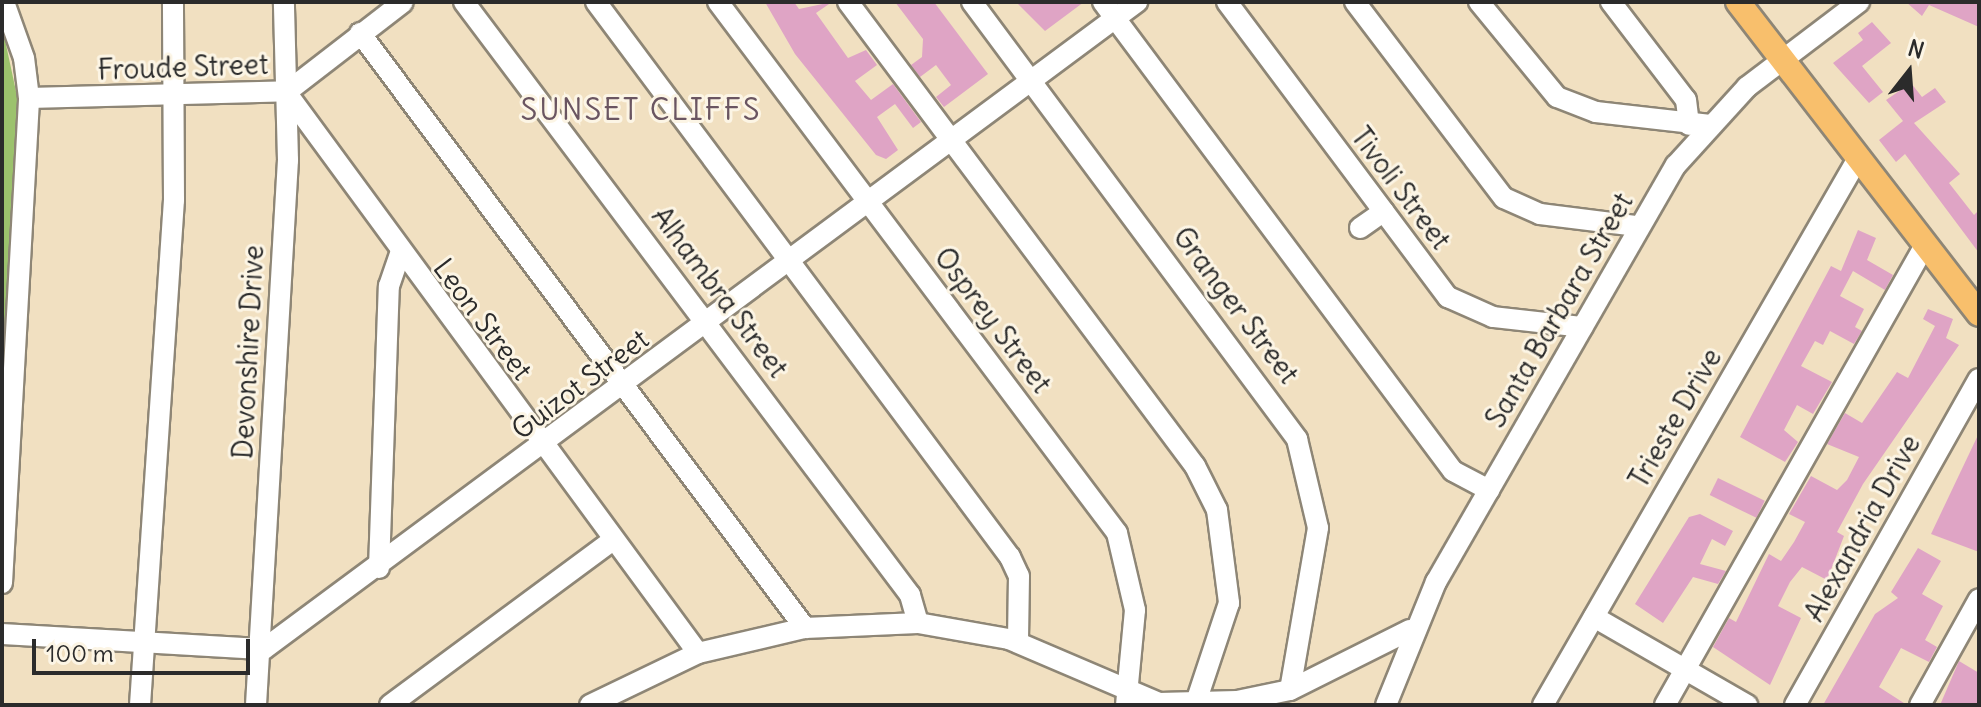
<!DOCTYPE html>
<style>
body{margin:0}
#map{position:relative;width:1981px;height:707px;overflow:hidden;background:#f1e0c1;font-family:Delius,sans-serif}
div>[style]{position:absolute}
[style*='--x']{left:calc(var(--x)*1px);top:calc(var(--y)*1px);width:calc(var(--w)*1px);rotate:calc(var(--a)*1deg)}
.green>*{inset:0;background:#9cc26d}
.building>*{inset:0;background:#dfa4c5;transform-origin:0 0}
.roads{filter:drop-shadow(2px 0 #8e8676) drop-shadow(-2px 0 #8e8676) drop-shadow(0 2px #8e8676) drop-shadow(0 -2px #8e8676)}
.minor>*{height:20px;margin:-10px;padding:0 10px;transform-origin:10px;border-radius:10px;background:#fff}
.major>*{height:24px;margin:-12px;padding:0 12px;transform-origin:12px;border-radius:12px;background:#f8bf6c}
span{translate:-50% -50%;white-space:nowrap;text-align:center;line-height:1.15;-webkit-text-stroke:6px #fcf5e5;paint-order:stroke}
.street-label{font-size:28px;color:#2b2b2b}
.neighbourhood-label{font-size:30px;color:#6a5561;letter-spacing:2px}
.frame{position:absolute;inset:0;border:4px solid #2b2b2b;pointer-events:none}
.north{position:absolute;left:1869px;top:32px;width:80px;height:80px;-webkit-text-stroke:6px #fcf5e5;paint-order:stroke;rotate:17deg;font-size:22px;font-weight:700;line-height:32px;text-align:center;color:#2b2b2b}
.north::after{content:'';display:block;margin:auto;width:28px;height:36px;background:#2b2b2b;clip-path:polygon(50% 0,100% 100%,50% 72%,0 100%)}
.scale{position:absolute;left:32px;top:639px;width:218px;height:36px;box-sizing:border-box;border:4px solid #2b2b2b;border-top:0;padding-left:10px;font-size:24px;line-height:28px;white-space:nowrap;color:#2b2b2b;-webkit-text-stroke:6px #fcf5e5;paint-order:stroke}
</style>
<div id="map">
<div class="green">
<i style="clip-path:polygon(2px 26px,17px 96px,25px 97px,2px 571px)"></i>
</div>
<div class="building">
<i style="clip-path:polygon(765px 2px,794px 2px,799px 9px,832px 2px,816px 13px,848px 58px,866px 50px,877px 65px,855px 81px,871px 100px,893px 84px,921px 122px,913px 128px,895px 104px,877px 117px,898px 150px,886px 159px,876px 155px,795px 54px)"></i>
<i style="clip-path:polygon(895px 2px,934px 2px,988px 74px,944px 107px,936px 97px,951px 85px,936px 65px,920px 77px,911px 65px,922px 57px,923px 39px)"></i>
<i style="clip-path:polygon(1016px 2px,1084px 2px,1045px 31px)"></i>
<i style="clip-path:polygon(1906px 2px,1979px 2px,1979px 27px,1929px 5px,1922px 16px)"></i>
<i style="clip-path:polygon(1872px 22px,1891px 43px,1862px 66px,1883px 92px,1869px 103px,1833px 63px,1863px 40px,1858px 33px)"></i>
<i style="clip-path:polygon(1911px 83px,1922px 97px,1935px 88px,1946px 102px,1914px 123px,1960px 174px,1949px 183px,1974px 215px,1979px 210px,1979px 253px,1905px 154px,1896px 162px,1879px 140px,1903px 121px,1886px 100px)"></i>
<i style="clip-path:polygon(1858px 230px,1876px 238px,1867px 260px,1893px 275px,1885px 290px,1853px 271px,1840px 296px,1864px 309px,1855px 327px,1862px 331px,1854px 344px,1830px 331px,1823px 345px,1815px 341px,1801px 366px,1832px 382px,1813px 414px,1797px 405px,1784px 430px,1798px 442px,1785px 462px,1740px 437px,1831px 266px,1841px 271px)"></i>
<i style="clip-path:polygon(1928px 309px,1953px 319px,1946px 338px,1959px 345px,1863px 484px,1837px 532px,1844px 536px,1827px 580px,1802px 567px,1790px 582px,1778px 606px,1801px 618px,1770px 685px,1713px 647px,1729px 618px,1736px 622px,1769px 554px,1781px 561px,1794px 542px,1805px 522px,1789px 514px,1811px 476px,1837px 490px,1847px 480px,1859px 457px,1827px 444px,1845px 413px,1862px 423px,1897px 372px,1908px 378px,1935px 326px,1923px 319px)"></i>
<i style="clip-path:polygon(1979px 433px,1979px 552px,1931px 534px)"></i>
<i style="left:1718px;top:478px;width:52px;height:19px;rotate:26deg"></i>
<i style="clip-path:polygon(1700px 514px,1733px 531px,1725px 546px,1712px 539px,1700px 564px,1726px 571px,1718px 584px,1693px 577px,1663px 623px,1635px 604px,1689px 517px)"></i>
<i style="clip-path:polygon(1918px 548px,1941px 561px,1922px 594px,1943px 606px,1925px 640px,1937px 647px,1929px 662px,1901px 648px,1879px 687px,1907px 705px,1823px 705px,1875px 614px,1898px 598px,1891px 592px)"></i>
<i style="clip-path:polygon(1959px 661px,1979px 673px,1979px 705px,1940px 705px)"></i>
</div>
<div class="roads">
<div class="minor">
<i style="--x:464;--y:2;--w:742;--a:53.05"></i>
<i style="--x:910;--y:595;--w:29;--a:74"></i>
<i style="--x:596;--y:2;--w:692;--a:53.28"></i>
<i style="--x:1010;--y:557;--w:21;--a:65"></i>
<i style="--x:1019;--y:576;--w:66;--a:90.9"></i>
<i style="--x:718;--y:2;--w:664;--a:53.08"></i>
<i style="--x:1117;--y:533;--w:79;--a:76.8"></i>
<i style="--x:1135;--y:610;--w:95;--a:95.4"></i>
<i style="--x:848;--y:2;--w:579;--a:53.21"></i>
<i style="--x:1195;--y:466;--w:49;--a:63.4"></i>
<i style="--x:1217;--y:510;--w:94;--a:82.6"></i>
<i style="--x:1229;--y:603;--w:104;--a:108.4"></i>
<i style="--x:972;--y:2;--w:545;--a:53.36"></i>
<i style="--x:1297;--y:439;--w:91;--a:76.7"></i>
<i style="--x:1318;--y:528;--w:164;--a:99.8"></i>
<i style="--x:1103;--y:2;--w:585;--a:53.27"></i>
<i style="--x:1453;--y:471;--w:41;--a:27.8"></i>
<i style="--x:1227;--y:2;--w:369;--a:53.2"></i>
<i style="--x:1448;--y:297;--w:49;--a:24"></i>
<i style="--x:1493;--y:317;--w:90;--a:6.4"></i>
<i style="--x:1355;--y:2;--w:246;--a:52.8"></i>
<i style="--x:1504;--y:198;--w:39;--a:24"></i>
<i style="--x:1540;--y:214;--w:98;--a:7.1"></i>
<i style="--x:1479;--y:2;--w:123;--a:50.6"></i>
<i style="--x:1557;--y:97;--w:42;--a:21"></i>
<i style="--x:1596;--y:112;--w:115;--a:6.5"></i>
<i style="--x:1611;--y:2;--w:123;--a:52.6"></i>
<i style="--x:1686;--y:100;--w:25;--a:83"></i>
<i style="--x:360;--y:33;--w:743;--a:53.21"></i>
<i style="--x:29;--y:98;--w:259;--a:-1.5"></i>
<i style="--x:288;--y:91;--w:145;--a:-37.7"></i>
<i style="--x:291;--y:99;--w:687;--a:53.7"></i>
<i style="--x:1360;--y:228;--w:29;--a:-35"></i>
<i style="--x:379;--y:568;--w:282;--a:-88"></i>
<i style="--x:389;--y:286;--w:34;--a:-71"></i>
<i style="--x:2;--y:583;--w:486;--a:-86.8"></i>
<i style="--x:29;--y:98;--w:40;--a:-97.1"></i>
<i style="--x:24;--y:58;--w:59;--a:-109.7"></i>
<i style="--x:1594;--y:617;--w:177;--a:29.9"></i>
<i style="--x:2;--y:634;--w:262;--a:3.3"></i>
<i style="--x:264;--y:649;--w:1087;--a:-36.54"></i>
<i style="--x:140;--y:705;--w:506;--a:-86.15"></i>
<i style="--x:174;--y:200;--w:198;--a:-90.3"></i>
<i style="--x:256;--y:705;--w:546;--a:-86.64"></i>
<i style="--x:288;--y:160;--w:158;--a:-91.5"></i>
<i style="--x:390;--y:705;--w:277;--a:-36.5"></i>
<i style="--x:590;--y:705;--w:120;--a:-25.7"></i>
<i style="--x:698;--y:653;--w:110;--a:-13.2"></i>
<i style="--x:805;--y:628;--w:113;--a:-2.5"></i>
<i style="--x:918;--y:623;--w:92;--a:10"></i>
<i style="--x:1009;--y:639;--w:163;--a:23.1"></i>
<i style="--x:1159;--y:703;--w:78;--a:-1.5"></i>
<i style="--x:1237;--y:701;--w:54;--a:-11.7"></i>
<i style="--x:1290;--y:690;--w:134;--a:-26.6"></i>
<i style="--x:1386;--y:705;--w:133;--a:-67.9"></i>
<i style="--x:1436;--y:582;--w:481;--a:-60.1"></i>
<i style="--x:1676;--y:165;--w:105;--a:-47.7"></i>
<i style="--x:1747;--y:87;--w:141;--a:-37.2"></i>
<i style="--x:1543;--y:705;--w:629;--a:-60.05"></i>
<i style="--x:1665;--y:705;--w:528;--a:-60.52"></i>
<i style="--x:1795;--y:705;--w:374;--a:-60.6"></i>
<i style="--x:1920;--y:705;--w:121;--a:-60.9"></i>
</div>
<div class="major">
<i style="--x:1738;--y:2;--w:394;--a:52.3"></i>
</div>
</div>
<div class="street-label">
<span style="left:183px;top:67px;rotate:-2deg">Froude Street</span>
<span style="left:1401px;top:188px;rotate:53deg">Tivoli Street</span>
<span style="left:720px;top:292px;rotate:53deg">Alhambra Street</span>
<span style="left:1236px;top:305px;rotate:53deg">Granger Street</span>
<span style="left:1559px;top:310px;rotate:-60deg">Santa Barbara Street</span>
<span style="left:483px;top:319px;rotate:53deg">Leon Street</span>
<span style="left:993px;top:320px;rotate:53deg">Osprey Street</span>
<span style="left:248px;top:352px;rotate:-87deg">Devonshire Drive</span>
<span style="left:580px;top:384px;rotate:-37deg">Guizot Street</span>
<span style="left:1675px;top:418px;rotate:-60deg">Trieste Drive</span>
<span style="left:1862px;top:528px;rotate:-61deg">Alexandria Drive</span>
</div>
<div class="neighbourhood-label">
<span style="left:641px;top:109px">SUNSET CLIFFS</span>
</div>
<div class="frame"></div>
<div class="north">N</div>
<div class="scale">100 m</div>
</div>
